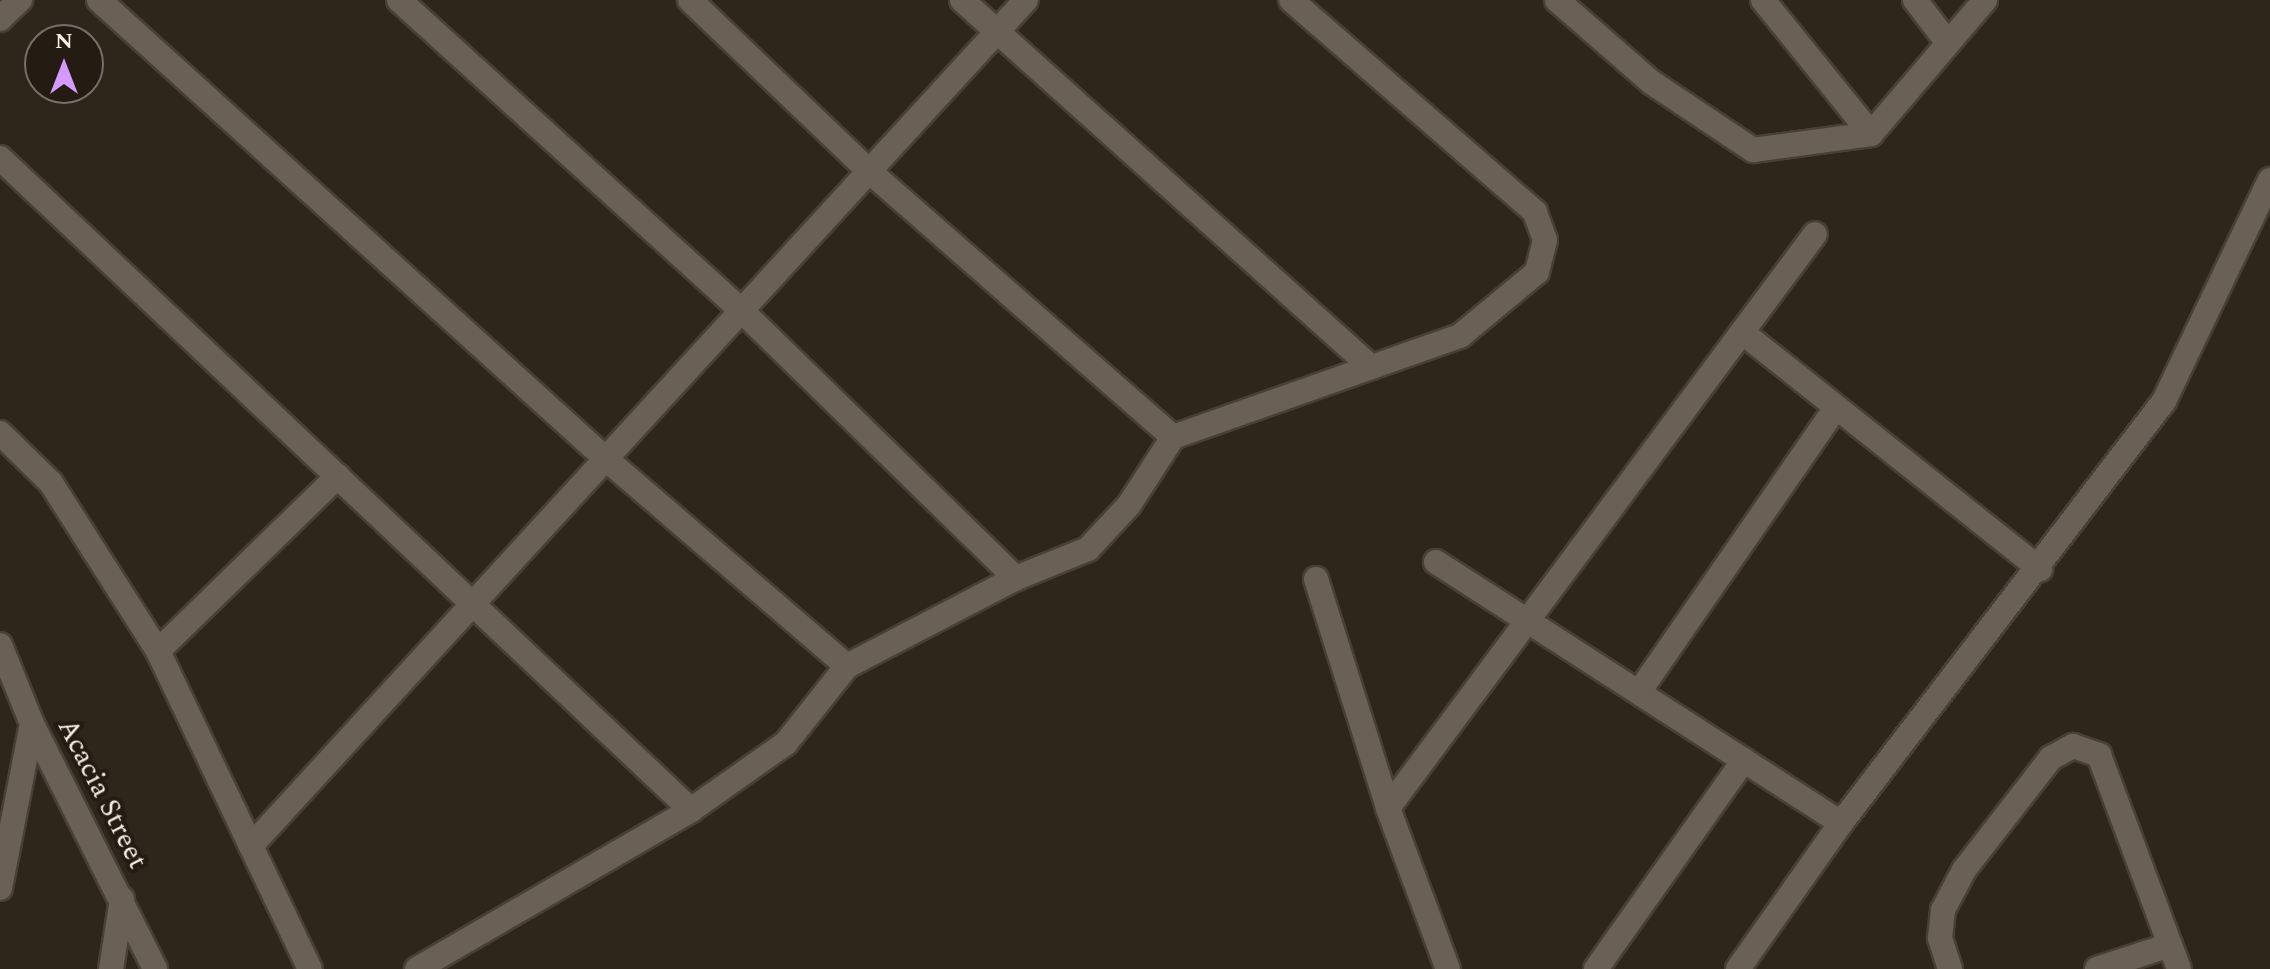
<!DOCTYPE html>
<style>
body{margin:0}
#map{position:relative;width:2270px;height:969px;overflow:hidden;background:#2e251b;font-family:Spectral,serif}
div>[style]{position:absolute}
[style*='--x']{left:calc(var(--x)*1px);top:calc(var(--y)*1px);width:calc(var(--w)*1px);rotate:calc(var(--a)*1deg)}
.roads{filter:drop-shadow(2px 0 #484038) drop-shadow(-2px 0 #484038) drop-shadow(0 2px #484038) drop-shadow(0 -2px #484038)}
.minor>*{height:24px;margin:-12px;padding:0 12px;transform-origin:12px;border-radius:12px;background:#6b6055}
span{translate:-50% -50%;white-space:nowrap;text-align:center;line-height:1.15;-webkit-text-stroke:8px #241b12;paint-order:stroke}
.street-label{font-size:28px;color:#f7f0e9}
.north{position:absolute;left:24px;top:24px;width:80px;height:80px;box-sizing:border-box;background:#241b12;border:2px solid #787068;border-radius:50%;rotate:0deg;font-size:22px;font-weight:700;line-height:32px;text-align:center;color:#f7f0e9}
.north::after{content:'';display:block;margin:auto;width:28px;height:36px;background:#d39cfc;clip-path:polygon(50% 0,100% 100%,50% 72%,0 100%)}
</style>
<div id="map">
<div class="roads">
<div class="minor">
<i style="--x:99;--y:0;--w:684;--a:42.16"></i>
<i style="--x:606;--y:459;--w:318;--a:40.7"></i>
<i style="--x:399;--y:0;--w:463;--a:42.2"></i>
<i style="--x:742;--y:311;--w:383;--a:44.3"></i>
<i style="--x:690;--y:0;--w:248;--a:43.7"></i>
<i style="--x:869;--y:171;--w:404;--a:41.2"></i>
<i style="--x:962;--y:0;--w:550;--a:41.9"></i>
<i style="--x:1557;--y:0;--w:125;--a:41.1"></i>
<i style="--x:1651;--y:82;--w:123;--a:33.7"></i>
<i style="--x:1753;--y:150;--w:119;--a:-7.7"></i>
<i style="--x:1871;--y:134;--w:176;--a:-49.6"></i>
<i style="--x:1763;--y:0;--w:172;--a:51.1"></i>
<i style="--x:1915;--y:0;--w:54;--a:52.5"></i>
<i style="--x:0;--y:19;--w:28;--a:-44"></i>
<i style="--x:0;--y:158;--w:950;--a:43.34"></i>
<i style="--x:1742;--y:332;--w:381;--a:38.5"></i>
<i style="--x:0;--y:433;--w:71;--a:44.4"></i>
<i style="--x:51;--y:483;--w:199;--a:57.5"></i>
<i style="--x:158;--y:651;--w:216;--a:64.5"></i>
<i style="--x:251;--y:846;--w:1147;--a:-47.51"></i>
<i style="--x:1436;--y:562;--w:482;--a:32.8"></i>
<i style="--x:1316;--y:579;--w:240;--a:72.5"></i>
<i style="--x:1388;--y:808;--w:172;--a:69.6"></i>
<i style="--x:0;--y:645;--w:85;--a:67.9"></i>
<i style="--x:32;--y:724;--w:274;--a:63.3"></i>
<i style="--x:158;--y:651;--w:251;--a:-44.2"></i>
<i style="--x:1639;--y:692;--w:346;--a:-55.3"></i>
<i style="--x:1388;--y:808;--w:715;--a:-53.35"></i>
<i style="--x:251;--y:846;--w:136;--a:64.4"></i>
<i style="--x:0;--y:888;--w:167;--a:-79"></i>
<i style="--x:111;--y:969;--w:71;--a:-81.1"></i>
<i style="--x:417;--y:969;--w:317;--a:-30.1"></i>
<i style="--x:691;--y:810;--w:116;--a:-35.2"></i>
<i style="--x:786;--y:743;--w:98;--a:-51.6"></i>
<i style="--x:847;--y:666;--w:191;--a:-27.5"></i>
<i style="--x:1016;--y:578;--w:78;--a:-21.9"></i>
<i style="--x:1088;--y:549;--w:60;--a:-47"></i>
<i style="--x:1129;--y:505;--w:81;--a:-57.1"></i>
<i style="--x:1173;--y:437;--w:304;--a:-19.4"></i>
<i style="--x:1460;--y:336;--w:100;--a:-39.7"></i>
<i style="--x:1537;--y:272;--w:33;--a:-76"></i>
<i style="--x:1545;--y:240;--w:30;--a:-110"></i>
<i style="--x:1535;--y:212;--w:323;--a:-139"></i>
<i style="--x:1596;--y:969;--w:256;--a:-54.7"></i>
<i style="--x:1738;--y:969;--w:179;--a:-54.8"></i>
<i style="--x:1841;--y:823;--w:531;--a:-52.57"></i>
<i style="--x:2164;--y:401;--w:245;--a:-64.4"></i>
<i style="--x:1950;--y:969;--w:33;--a:-108"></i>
<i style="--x:1940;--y:938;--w:28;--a:-84"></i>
<i style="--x:1943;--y:910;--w:45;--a:-62.3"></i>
<i style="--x:1964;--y:870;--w:142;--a:-52.2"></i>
<i style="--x:2051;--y:758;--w:25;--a:-29"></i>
<i style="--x:2073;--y:746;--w:28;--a:19"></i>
<i style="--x:2099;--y:755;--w:228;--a:69.5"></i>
<i style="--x:2097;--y:969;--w:77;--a:-18.2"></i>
</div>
</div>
<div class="street-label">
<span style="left:102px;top:794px;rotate:63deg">Acacia Street</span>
</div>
<div class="north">N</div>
</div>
